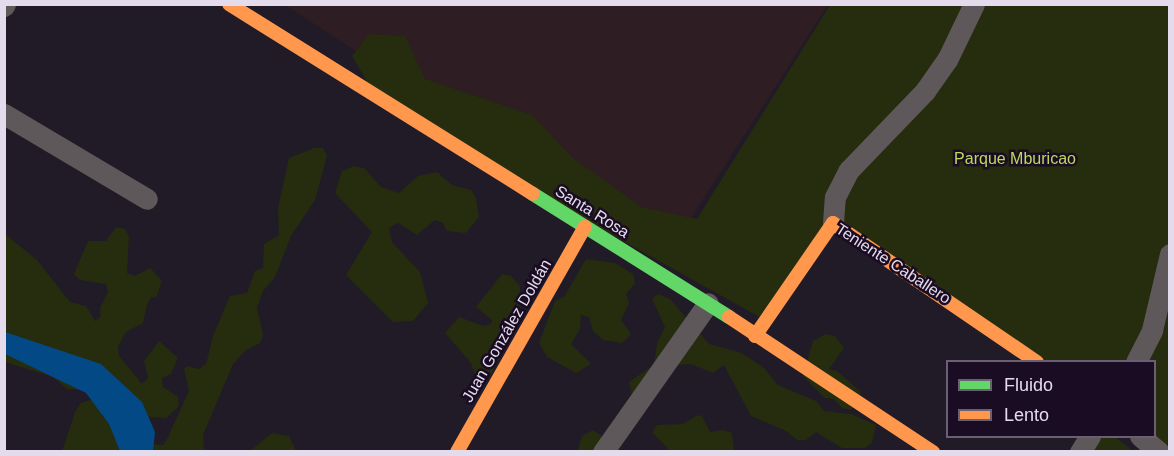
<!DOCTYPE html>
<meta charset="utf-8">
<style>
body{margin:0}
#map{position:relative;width:1174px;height:456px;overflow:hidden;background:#211b27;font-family:Helvetica,sans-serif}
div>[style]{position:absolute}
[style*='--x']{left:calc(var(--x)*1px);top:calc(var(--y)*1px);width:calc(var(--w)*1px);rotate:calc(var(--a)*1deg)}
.medical>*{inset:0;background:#2e1d22}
.green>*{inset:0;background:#262c0e}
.water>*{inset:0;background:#034985}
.street>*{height:21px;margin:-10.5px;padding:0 10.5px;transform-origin:10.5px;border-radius:10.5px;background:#5e585a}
.fast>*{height:14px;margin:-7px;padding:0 7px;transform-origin:7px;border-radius:7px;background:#63d668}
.slow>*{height:14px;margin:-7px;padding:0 7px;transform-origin:7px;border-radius:7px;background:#ff974d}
span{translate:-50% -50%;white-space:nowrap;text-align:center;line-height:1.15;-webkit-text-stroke:5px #190c23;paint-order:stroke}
.park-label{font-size:16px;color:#bdda5d}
.street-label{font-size:16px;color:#e4dcec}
.frame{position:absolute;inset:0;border:6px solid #e4dcec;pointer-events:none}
.legend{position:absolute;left:946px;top:360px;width:210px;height:78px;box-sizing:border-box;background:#190c23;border:2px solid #6a5f73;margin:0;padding:8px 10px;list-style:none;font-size:18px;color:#e4dcec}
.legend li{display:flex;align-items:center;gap:12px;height:30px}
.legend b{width:30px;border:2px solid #6a5f73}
</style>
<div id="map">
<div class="medical">
<i style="clip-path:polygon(285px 5px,828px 5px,668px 254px)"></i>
</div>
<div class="green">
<i style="clip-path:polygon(830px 5px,1169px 5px,1169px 451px,1150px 451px,1129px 437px,1154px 436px,1154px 362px,1027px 361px,831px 218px,765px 320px,381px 106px,352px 56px,369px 34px,405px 36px,425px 79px,532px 115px,573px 158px,641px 207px,697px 219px)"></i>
<i style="clip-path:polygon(314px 148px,323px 148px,327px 156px,315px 200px,291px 236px,275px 277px,263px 291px,257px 308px,263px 334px,260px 343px,246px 350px,233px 364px,203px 435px,204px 451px,143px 452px,150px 444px,163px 445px,166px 441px,189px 391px,184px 369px,187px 366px,199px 369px,206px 364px,213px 336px,230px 296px,247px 293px,255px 271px,263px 268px,264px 244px,279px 235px,278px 208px,289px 158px)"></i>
<i style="clip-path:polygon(354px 166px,364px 168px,381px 187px,399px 193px,418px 176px,437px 172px,452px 185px,471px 190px,476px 198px,479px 217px,466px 233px,447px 231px,443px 223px,435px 220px,417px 235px,398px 223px,389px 228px,392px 242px,420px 272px,428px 303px,413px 321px,393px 322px,346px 275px,372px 232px,335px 193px,342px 171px)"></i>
<i style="clip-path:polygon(116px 227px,125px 229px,129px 237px,127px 273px,135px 276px,150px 268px,162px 281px,156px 298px,151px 297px,147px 305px,143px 323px,126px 332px,118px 347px,119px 356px,142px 384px,148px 378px,144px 361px,159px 341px,178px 358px,171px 374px,162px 378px,163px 387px,178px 397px,179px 406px,166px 418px,138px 416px,94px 390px,67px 389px,53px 377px,5px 362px,4px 233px,37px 260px,70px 302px,86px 306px,95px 321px,101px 316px,100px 308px,108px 292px,106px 284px,80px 280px,74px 274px,88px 241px,106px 241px)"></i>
<i style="clip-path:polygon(586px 259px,615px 263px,633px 274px,635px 283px,626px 294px,629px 303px,621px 320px,631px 334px,622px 343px,603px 340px,593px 331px,589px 317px,581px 315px,580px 329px,571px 344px,591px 364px,576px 373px,547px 357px,539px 343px,555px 301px,564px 297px)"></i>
<i style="clip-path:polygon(502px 274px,511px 276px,520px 286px,519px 317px,490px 377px,476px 377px,471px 363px,445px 333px,459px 317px,483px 326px,491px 324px,492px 320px,476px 307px)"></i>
<i style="clip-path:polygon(658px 294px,670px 299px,709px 344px,742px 353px,764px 368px,778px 385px,816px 401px,824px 411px,851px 414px,876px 425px,872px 443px,865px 448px,842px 448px,816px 432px,806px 440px,797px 440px,786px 431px,751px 416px,724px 365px,713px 373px,691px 364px,673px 365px,632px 395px,629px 382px,654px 365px,657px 343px,665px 327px,652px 299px)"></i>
<i style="clip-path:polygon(826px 334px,835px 336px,844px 348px,829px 369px,837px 371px,861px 392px,857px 405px,850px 410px,842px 408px,834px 399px,825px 398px,803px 376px,813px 341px)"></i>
<i style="clip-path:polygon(90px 400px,98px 403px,127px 451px,62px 452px,75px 412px,81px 403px)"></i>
<i style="clip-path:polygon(698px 415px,702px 416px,710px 432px,723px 430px,732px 433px,734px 451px,670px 451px,652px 432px,657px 425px,683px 424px)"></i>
<i style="clip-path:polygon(593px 430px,603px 437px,609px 451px,577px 452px,582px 436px)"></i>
<i style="clip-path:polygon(272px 433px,289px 436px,296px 451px,250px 451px)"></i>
<i style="clip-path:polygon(1092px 436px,1115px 437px,1133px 451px,1084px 452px)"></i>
</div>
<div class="water">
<i style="clip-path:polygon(5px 332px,101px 364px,142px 402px,155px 432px,153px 451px,120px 451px,109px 424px,86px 393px,5px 354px)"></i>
</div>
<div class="street">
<i style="--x:4;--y:6;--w:2;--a:-63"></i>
<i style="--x:4;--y:114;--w:166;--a:30.7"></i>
<i style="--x:833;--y:223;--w:26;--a:-86"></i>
<i style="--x:835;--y:197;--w:30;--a:-63"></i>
<i style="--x:849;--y:170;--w:110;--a:-46.1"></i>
<i style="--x:925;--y:91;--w:38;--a:-55"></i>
<i style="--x:947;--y:60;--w:62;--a:-64.3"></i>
<i style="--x:1136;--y:362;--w:36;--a:-63"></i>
<i style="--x:1152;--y:330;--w:78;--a:-76.7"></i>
<i style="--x:1140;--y:436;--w:25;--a:40"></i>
<i style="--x:603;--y:452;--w:182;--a:-54.8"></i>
<i style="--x:1080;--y:452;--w:19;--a:-58"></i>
</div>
<div class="fast">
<i style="--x:533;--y:194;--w:231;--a:32.1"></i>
</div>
<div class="slow">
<i style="--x:229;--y:4;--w:358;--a:32"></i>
<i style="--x:729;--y:317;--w:245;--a:33.5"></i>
<i style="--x:755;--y:336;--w:137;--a:-55.4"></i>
<i style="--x:833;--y:223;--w:247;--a:34.3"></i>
<i style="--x:457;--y:452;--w:259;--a:-60.4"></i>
</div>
<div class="park-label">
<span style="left:1015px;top:159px">Parque Mburicao</span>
</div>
<div class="street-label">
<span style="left:592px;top:212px;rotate:32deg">Santa Rosa</span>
<span style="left:893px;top:264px;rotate:33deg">Teniente Caballero</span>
<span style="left:507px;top:331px;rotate:-60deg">Juan González Doldán</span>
</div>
<div class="frame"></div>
<ul class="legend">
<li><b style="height:8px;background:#63d668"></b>Fluido</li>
<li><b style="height:8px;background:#ff974d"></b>Lento</li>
</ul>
</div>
